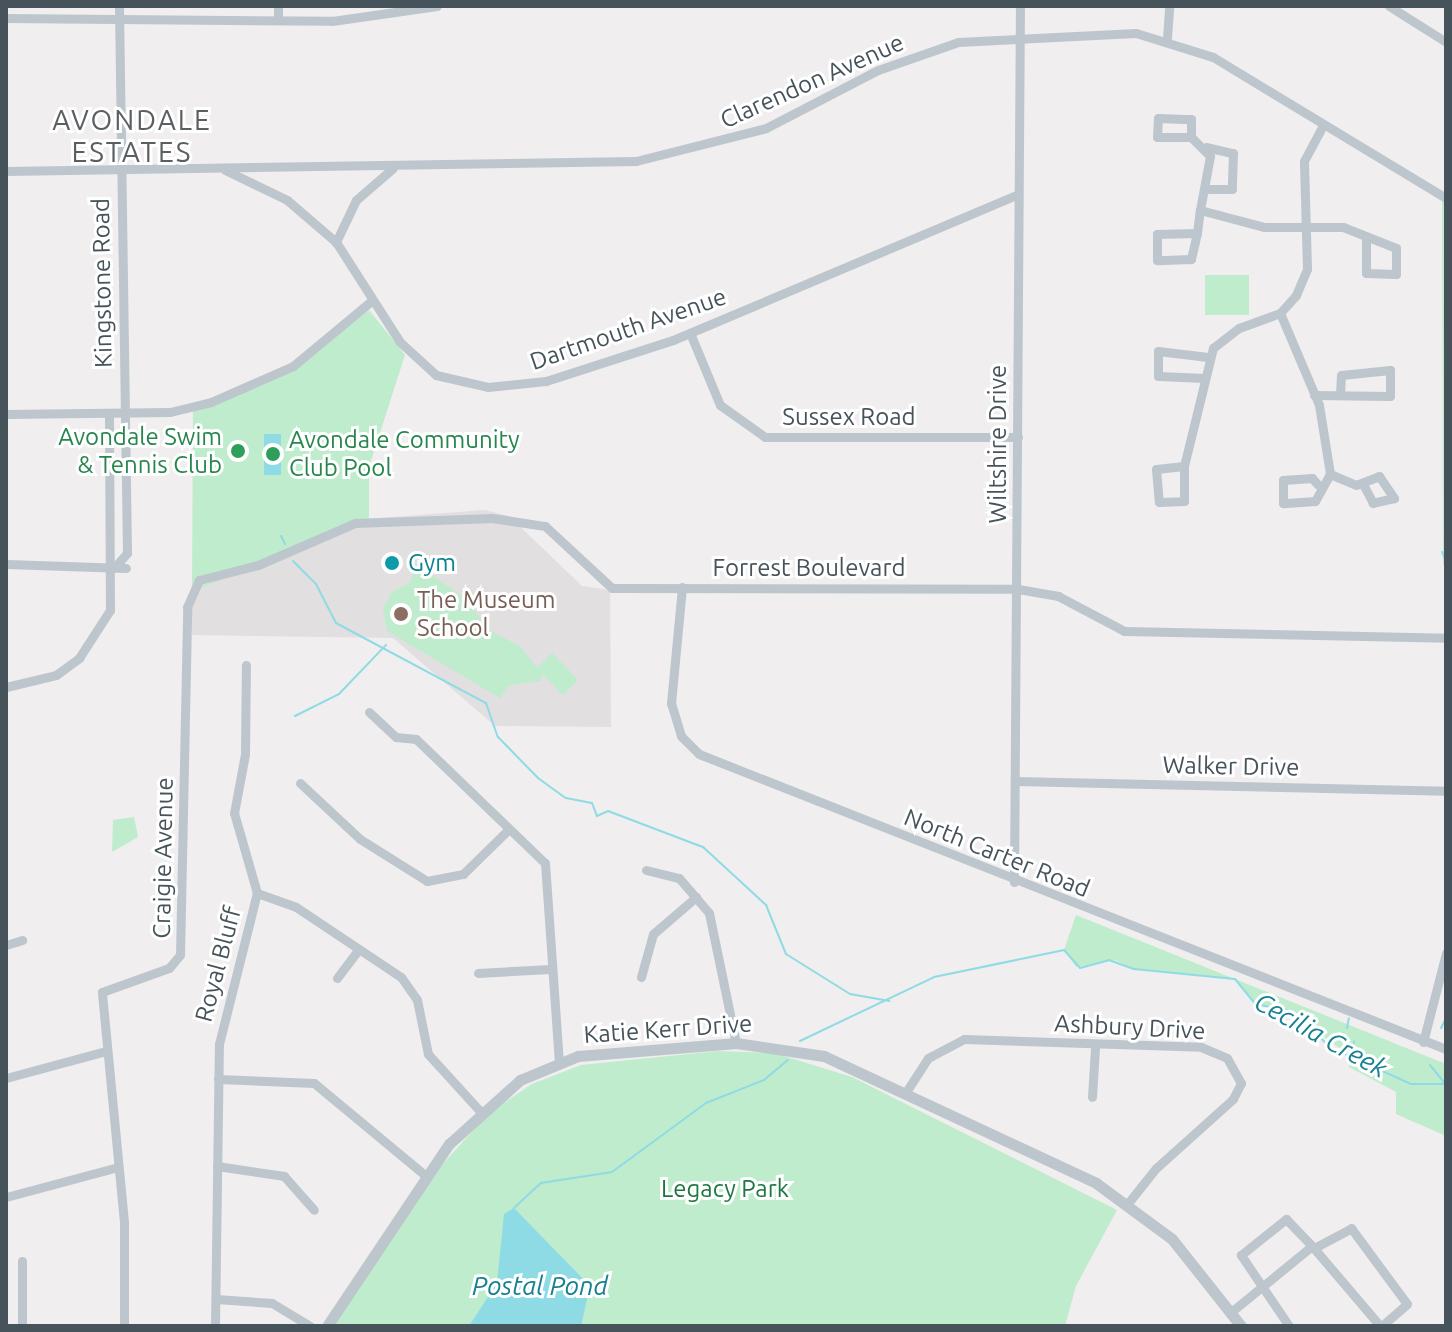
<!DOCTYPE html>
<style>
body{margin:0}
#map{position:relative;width:1452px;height:1332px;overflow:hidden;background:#f0eeee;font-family:Ubuntu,sans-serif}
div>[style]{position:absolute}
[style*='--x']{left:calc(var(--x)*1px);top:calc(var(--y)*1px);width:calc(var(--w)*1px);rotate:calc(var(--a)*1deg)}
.education>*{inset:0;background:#e1dfdf}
.green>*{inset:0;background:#bfeccc;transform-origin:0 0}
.water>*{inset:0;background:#8edbe6;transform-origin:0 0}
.stream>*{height:2px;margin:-1px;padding:0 1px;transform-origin:1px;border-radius:1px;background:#8edbe6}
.minor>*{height:9px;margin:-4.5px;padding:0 4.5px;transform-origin:4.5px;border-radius:4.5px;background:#bdc6cc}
.tertiary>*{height:11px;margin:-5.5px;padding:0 5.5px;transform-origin:5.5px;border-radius:5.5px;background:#bdc6cc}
.dots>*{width:22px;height:22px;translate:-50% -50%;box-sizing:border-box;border:4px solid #fff;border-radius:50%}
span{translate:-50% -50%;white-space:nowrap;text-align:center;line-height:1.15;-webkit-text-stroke:6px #fff;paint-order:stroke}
.street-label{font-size:24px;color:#47535a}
.leisure-label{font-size:24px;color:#27864d}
.right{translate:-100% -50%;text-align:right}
.left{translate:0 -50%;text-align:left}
.culture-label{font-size:24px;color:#0d838f}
.education-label{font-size:24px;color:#785e54}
.park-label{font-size:24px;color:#1d7742}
.water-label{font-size:26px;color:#158191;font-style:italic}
.quarter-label{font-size:28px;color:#5b5f62;letter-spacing:2px}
.frame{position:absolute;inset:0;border:8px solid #47535a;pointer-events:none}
</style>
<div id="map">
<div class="education">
<i style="clip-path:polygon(485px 510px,509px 516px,582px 586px,610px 590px,611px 727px,495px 726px,393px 638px,192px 635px,192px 592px,351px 520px)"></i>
</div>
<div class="green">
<i style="clip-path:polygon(1442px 199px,1446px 201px,1446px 565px,1443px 565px)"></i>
<i style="left:1205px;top:275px;width:44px;height:40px"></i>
<i style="clip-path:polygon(369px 310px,405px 355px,369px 467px,369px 518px,192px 592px,193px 411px,287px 370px)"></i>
<i style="clip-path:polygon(414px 563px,463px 597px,491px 631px,521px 647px,537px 668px,552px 653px,578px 680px,563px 695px,542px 674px,541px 681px,509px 685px,500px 698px,387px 631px,383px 608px,392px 592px,411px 582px)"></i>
<i style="clip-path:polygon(134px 817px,138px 837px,112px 852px,113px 820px)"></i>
<i style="clip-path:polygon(1076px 915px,1446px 1064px,1446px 1136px,1396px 1114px,1396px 1092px,1349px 1067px,1349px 1055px,1287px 1010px,1255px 1004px,1235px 979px,1134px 969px,1115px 960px,1076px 967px,1064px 950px)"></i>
<i style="clip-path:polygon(718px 1051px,774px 1053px,852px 1077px,1117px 1210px,1076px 1286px,1065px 1326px,334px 1326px,418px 1191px,490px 1112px,532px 1084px,581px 1065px)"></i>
</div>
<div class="water">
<i style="left:264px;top:434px;width:17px;height:41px"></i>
<i style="clip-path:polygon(514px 1208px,590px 1286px,581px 1326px,469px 1326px,497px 1283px,504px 1214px)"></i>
</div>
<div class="stream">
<i style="--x:281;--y:536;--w:9;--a:63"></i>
<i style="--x:1442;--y:552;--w:10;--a:66"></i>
<i style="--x:293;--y:561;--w:33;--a:45"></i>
<i style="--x:316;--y:584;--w:44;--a:62.9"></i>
<i style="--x:336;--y:623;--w:170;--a:28.1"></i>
<i style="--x:486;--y:703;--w:36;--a:71"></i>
<i style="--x:498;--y:737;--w:57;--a:45.7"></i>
<i style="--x:538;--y:778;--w:34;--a:36"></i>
<i style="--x:566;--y:798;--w:26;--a:11"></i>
<i style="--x:592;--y:803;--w:14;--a:69"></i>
<i style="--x:597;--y:816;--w:12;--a:-24"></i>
<i style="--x:608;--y:811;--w:102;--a:20.8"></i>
<i style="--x:703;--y:847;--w:86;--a:42.6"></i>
<i style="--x:766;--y:905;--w:53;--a:67.8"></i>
<i style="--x:786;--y:954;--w:75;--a:32"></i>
<i style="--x:850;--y:994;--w:40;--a:10"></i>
<i style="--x:295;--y:716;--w:49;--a:-26.6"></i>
<i style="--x:339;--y:694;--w:68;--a:-46.2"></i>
<i style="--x:1347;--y:1028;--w:10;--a:-79"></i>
<i style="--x:1441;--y:1028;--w:11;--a:-63"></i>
<i style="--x:800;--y:1041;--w:148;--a:-25.5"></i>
<i style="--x:934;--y:977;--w:133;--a:-11.7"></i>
<i style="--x:1064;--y:950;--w:24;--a:48"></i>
<i style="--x:1080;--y:968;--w:30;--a:-15"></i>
<i style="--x:1109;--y:960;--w:27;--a:20"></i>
<i style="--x:1134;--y:969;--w:101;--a:5.7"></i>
<i style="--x:1235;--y:979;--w:32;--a:51"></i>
<i style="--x:1255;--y:1004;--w:33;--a:11"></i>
<i style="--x:1287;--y:1010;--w:59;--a:40.2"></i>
<i style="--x:1332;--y:1048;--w:87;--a:24.5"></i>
<i style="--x:1411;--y:1084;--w:35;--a:0"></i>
<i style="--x:1350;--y:1056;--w:15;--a:-74"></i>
<i style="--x:1430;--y:1065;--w:22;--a:51"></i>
<i style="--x:514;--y:1208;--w:37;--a:-43"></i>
<i style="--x:541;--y:1183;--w:72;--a:-8.8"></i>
<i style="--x:612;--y:1172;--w:117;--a:-36.3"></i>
<i style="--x:706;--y:1103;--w:62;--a:-21.6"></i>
<i style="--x:764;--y:1080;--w:31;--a:-40"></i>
</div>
<div class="minor">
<i style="--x:1389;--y:6;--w:67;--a:32.3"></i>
<i style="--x:6;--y:18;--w:326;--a:0.5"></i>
<i style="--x:332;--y:21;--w:106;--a:-8.1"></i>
<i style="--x:278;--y:19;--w:13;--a:-90"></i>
<i style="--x:1167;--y:38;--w:32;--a:-86"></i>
<i style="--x:1191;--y:137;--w:34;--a:180"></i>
<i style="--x:1157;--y:137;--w:19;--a:-87"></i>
<i style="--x:1158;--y:118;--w:33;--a:2"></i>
<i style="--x:1191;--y:119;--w:18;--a:90"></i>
<i style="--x:1191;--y:137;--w:27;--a:45"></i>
<i style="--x:1210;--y:156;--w:55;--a:100.5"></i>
<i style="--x:1200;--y:210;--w:66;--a:14.9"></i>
<i style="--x:1264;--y:227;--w:79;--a:0"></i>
<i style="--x:1343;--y:227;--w:57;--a:21.6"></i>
<i style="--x:1396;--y:248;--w:26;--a:90"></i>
<i style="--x:1396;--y:274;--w:30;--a:-178"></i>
<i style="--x:1366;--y:273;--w:35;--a:-90"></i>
<i style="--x:1206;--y:147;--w:28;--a:13"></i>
<i style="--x:1233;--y:153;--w:36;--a:92"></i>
<i style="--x:1232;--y:189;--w:25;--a:180"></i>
<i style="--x:393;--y:168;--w:49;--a:139.1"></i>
<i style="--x:356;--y:200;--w:47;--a:115.5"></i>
<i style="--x:336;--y:242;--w:119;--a:57.4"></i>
<i style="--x:400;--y:342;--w:49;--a:42.5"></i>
<i style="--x:436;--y:375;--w:53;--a:13"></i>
<i style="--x:488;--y:387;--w:58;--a:-5.9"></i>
<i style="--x:546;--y:381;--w:133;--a:-17.9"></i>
<i style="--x:673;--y:340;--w:375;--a:-22.9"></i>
<i style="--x:225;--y:170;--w:69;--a:25.8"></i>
<i style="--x:287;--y:200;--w:65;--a:40.6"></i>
<i style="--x:6;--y:171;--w:630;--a:-0.91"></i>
<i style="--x:636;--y:161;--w:134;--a:-14.2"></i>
<i style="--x:766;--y:128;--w:126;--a:-27.4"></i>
<i style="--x:878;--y:70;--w:85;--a:-19.3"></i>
<i style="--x:958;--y:42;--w:178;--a:-2.9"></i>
<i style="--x:1136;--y:33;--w:81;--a:17.3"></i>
<i style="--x:1213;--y:57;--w:272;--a:31.2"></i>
<i style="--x:1197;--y:233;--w:27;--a:103"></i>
<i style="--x:1191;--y:259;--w:34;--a:178"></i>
<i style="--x:1157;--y:260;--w:26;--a:-90"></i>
<i style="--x:1157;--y:234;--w:40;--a:-1.4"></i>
<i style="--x:1197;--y:233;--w:23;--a:-83"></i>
<i style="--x:1280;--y:313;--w:100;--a:67"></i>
<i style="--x:1319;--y:405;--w:70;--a:80.9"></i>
<i style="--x:1330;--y:474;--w:31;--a:119"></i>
<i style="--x:1315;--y:501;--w:32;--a:176"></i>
<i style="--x:1283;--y:503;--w:23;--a:-90"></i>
<i style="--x:1283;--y:480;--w:29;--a:-4"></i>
<i style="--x:1312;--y:478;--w:9;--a:49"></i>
<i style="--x:690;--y:333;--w:78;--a:67.4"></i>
<i style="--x:720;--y:405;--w:55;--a:35.4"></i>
<i style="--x:765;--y:437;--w:253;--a:0"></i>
<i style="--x:1204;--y:378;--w:46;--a:-177.5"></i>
<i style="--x:1158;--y:376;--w:25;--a:-90"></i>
<i style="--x:1158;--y:351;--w:50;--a:6.8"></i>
<i style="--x:1314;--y:395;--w:76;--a:0.8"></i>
<i style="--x:1390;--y:396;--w:26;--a:-90"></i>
<i style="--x:1390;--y:370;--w:49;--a:174.2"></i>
<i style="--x:1341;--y:375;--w:20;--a:93"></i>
<i style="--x:6;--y:414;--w:164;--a:-0.7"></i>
<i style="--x:170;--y:412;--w:42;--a:-13.7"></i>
<i style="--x:211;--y:402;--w:90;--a:-23.7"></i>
<i style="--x:293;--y:366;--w:99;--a:-39.7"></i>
<i style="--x:1184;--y:466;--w:28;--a:174"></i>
<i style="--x:1156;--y:469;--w:33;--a:85"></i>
<i style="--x:1159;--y:502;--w:25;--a:-2"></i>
<i style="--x:1184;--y:501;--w:35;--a:-90"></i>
<i style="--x:1184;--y:466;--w:122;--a:-76.2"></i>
<i style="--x:1213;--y:348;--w:33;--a:-38"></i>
<i style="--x:1239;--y:328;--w:44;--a:-20.1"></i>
<i style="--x:1280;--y:313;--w:24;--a:-48"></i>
<i style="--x:1296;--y:295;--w:28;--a:-67"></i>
<i style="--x:1307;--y:269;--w:108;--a:-91.6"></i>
<i style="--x:1304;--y:161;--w:40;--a:-62"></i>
<i style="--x:1330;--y:474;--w:28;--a:23"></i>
<i style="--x:1356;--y:485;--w:25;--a:-21"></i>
<i style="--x:1379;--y:476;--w:27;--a:56"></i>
<i style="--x:1394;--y:498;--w:22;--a:167"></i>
<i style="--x:1373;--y:503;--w:21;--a:-118"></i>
<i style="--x:6;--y:564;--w:120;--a:1.9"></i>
<i style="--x:114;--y:568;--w:20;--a:-49"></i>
<i style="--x:127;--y:553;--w:547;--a:-90.84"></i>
<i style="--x:682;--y:587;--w:117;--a:95.4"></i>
<i style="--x:671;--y:703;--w:34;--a:73"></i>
<i style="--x:681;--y:736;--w:25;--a:45"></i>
<i style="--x:699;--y:754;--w:803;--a:21.55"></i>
<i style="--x:6;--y:687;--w:51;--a:-13.5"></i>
<i style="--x:56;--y:675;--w:29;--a:-36"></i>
<i style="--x:79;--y:658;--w:57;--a:-57.1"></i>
<i style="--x:110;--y:610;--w:196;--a:-90.3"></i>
<i style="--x:369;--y:712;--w:37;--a:43"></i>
<i style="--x:396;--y:737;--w:20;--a:6"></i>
<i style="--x:416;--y:739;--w:179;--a:43.9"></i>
<i style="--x:545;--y:863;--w:199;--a:86"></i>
<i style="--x:1015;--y:781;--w:431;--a:1.3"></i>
<i style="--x:300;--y:783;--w:82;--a:43"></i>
<i style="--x:360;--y:839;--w:79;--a:32.1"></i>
<i style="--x:427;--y:881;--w:37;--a:-11"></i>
<i style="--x:463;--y:874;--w:64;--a:-44.4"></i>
<i style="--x:646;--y:870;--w:34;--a:14"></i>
<i style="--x:679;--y:878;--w:46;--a:49.4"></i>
<i style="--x:709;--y:913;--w:133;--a:78.3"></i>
<i style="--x:1014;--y:882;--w:876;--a:-89.61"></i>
<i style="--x:257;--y:893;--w:41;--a:19.7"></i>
<i style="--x:296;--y:907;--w:126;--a:33.7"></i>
<i style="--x:401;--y:977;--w:28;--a:55"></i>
<i style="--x:417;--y:1000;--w:55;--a:78.5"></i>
<i style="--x:428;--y:1054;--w:76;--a:47.7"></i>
<i style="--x:6;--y:945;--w:17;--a:-17"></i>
<i style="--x:478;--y:973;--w:72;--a:-3.2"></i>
<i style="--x:641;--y:977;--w:45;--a:-74.4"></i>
<i style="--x:653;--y:934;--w:57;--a:-40.7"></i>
<i style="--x:337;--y:978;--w:36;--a:-53"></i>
<i style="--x:1423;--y:1042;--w:92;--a:-75.5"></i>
<i style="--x:6;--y:1078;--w:104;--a:-15.1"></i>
<i style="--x:218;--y:1079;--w:96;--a:2.4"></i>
<i style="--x:314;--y:1083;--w:144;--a:39.7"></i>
<i style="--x:906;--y:1092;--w:40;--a:-57.1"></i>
<i style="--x:928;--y:1058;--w:41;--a:-27.8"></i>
<i style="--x:964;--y:1039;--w:237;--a:1.9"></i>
<i style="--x:1201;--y:1047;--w:28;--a:23"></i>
<i style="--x:1227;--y:1058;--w:29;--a:61"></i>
<i style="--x:1241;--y:1083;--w:18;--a:117"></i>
<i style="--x:1233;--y:1099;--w:103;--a:138.1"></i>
<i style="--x:1156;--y:1168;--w:43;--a:128.5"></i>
<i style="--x:1092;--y:1097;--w:49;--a:-86.5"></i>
<i style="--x:217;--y:1166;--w:68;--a:8.5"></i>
<i style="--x:284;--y:1176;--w:45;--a:48.6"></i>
<i style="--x:6;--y:1197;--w:116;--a:-15"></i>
<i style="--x:1316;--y:1247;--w:40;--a:-28"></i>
<i style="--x:1351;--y:1228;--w:94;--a:53.6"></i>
<i style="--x:1407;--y:1304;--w:33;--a:139"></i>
<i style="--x:22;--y:1261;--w:65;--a:90"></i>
<i style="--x:216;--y:1299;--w:56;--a:4.1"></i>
<i style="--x:272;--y:1303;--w:44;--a:31.2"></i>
<i style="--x:1231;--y:1312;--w:104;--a:-39.2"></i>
<i style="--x:1312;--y:1246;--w:105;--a:49.6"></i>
<i style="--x:124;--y:1326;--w:104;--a:-90"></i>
<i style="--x:124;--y:1222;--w:231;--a:-95.5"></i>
<i style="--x:102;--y:992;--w:71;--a:-19.7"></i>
<i style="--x:169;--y:968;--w:17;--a:-50"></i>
<i style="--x:180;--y:955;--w:348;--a:-88.8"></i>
<i style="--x:187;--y:607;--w:30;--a:-66"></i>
<i style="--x:199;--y:580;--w:61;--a:-14.3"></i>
<i style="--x:258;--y:565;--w:106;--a:-23.4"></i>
<i style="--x:355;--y:523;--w:137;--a:-2.1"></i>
<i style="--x:492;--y:518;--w:54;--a:8.6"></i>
<i style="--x:545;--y:526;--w:91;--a:42.8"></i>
<i style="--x:612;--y:588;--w:406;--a:0.1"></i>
<i style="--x:1018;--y:589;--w:41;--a:9.9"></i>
<i style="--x:1058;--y:596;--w:75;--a:27.9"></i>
<i style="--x:1124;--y:631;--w:322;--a:1.2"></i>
<i style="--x:215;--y:1326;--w:282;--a:-89.2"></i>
<i style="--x:219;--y:1044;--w:156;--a:-75.9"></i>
<i style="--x:257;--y:893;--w:83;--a:-106"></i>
<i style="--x:234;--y:813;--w:60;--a:-79.4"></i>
<i style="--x:245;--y:754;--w:89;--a:-89.4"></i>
<i style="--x:1289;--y:1326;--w:86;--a:-124.1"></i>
<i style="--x:1241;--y:1255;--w:58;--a:-38.7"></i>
<i style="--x:1286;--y:1219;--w:37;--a:46"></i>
</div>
<div class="tertiary">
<i style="--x:327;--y:1326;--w:219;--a:-56.2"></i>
<i style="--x:449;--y:1144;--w:96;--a:-42"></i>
<i style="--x:520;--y:1080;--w:63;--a:-22.5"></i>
<i style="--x:578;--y:1056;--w:159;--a:-4.7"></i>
<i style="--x:736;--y:1043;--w:89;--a:8.4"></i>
<i style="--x:824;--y:1056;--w:300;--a:25"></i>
<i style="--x:1096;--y:1183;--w:94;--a:36.4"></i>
<i style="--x:1172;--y:1239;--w:111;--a:51.6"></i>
</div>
<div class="dots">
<i style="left:238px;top:451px;background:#2e9e5b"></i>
<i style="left:273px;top:454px;background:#2e9e5b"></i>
<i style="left:392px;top:563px;background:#0f9aa8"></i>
<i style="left:401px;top:614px;background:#8d6e63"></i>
</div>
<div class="street-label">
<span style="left:812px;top:81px;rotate:-24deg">Clarendon Avenue</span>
<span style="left:102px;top:283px;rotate:-91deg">Kingstone Road</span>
<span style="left:628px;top:329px;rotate:-19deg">Dartmouth Avenue</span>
<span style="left:849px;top:417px">Sussex Road</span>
<span style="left:998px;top:444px;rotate:-90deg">Wiltshire Drive</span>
<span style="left:809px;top:568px">Forrest Boulevard</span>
<span style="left:1231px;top:766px;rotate:1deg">Walker Drive</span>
<span style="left:997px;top:853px;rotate:22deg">North Carter Road</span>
<span style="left:163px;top:858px;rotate:-89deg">Craigie Avenue</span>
<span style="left:218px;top:964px;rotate:-75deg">Royal Bluff</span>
<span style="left:1130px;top:1027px;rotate:3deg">Ashbury Drive</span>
<span style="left:668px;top:1029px;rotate:-4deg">Katie Kerr Drive</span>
</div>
<div class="leisure-label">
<span class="right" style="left:222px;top:451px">Avondale Swim<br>&amp; Tennis Club</span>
<span class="left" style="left:289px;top:454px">Avondale Community<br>Club Pool</span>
</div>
<div class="culture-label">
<span class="left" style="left:408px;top:563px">Gym</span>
</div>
<div class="education-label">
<span class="left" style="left:417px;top:614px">The Museum<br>School</span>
</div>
<div class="park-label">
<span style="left:725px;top:1189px">Legacy Park</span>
</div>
<div class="water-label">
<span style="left:1321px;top:1035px;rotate:29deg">Cecilia Creek</span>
<span style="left:540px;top:1286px">Postal Pond</span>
</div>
<div class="quarter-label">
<span style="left:132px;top:136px">AVONDALE<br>ESTATES</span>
</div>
<div class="frame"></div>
</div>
